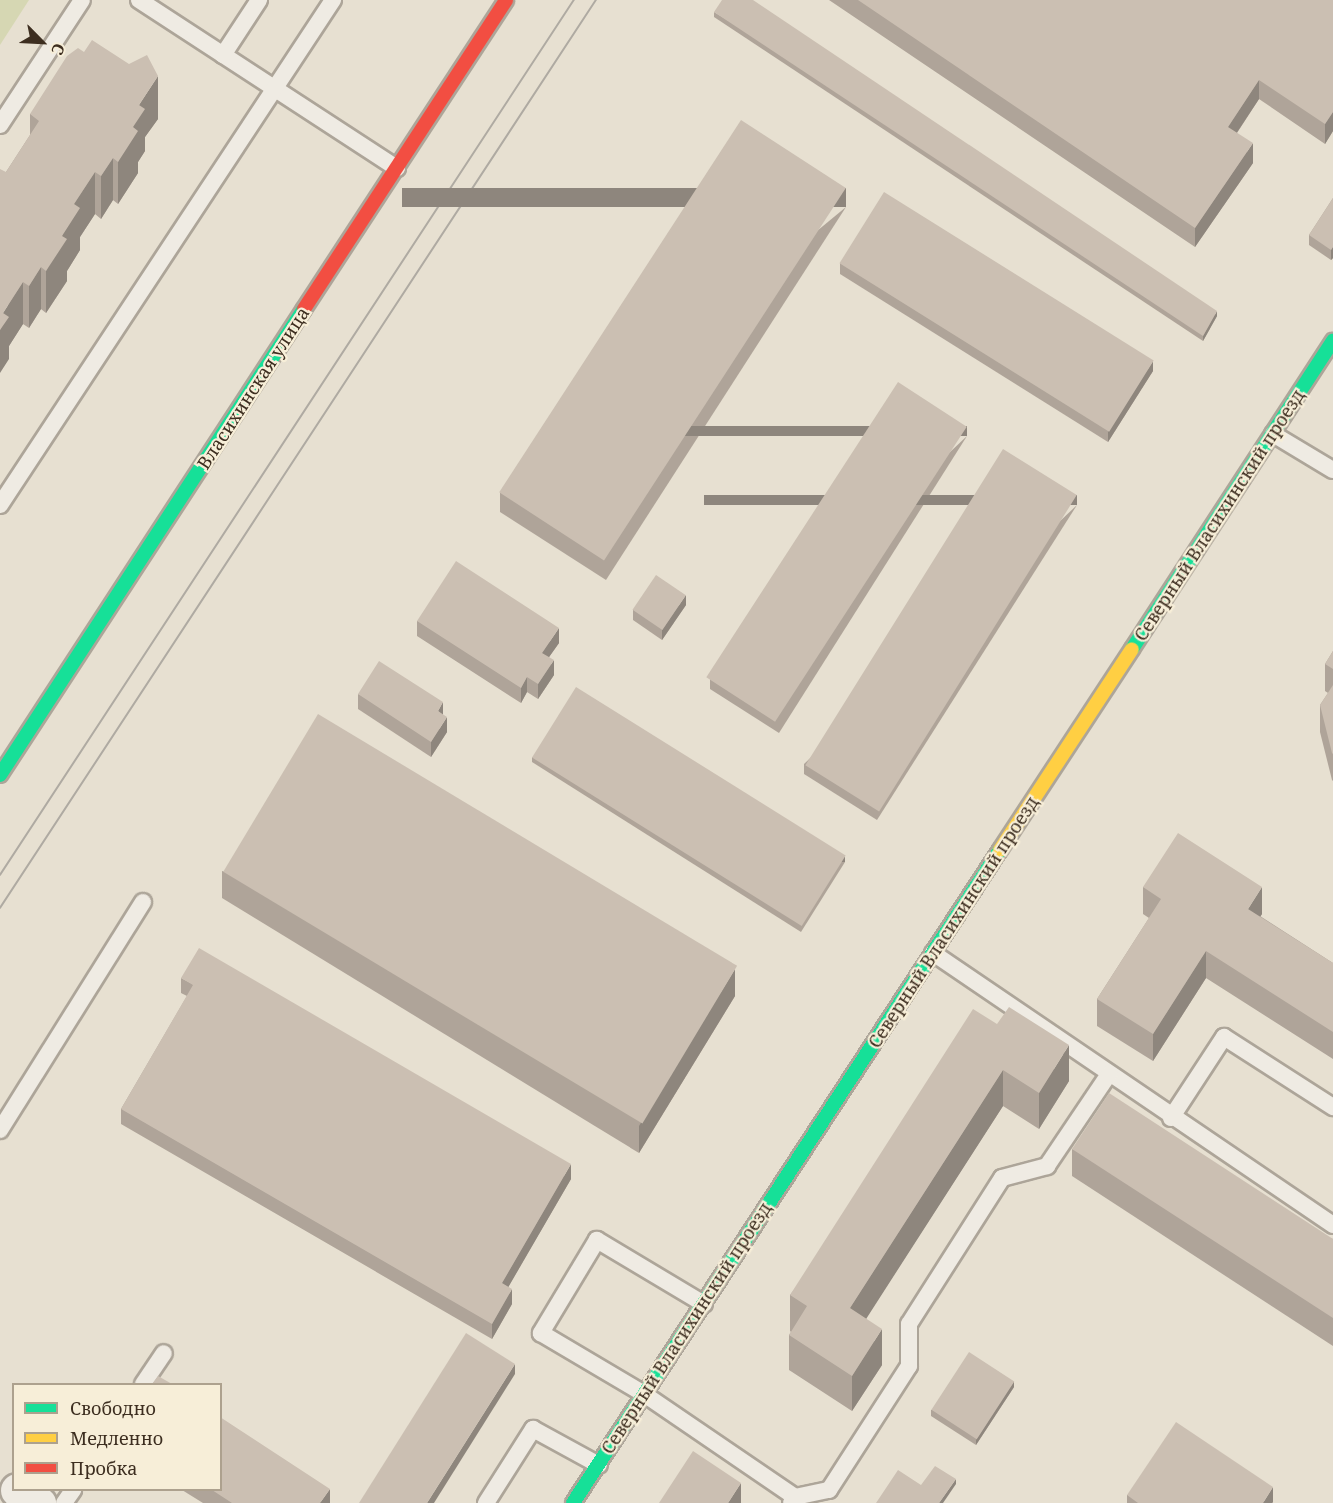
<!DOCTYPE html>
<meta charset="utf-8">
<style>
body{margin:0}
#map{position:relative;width:1333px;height:1503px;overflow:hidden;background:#e7e0d1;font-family:"Noto Serif",serif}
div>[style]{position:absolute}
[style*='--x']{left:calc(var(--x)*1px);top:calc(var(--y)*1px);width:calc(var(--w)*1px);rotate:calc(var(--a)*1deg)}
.green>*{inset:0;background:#d6d7b3}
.roads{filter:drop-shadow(2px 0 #ada599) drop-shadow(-2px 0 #ada599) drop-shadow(0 2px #ada599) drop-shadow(0 -2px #ada599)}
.lane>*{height:16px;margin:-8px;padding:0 8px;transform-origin:8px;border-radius:8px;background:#efebe3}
.street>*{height:33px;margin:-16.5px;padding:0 16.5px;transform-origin:16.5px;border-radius:16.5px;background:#efebe3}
.fast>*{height:14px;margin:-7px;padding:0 7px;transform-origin:7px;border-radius:7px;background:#16e098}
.slow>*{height:14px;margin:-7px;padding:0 7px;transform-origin:7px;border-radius:7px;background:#ffcf43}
.jam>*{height:14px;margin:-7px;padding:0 7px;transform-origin:7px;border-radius:7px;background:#f24e42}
.tram>*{height:1.5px;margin:-0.75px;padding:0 0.75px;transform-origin:0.75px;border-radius:0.75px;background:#afaaa2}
.wall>*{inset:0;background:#afa499}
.shaded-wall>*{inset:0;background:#8e867d;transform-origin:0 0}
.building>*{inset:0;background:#cbbfb2;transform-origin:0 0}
span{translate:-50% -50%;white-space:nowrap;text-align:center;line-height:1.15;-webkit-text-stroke:4.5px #f7eed8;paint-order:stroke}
.street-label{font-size:18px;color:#3d2e20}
.legend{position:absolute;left:12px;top:1383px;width:210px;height:108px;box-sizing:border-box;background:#f7eed8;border:2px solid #ada18e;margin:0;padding:8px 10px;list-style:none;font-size:18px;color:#3d2e20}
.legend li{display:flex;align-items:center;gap:12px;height:30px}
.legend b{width:30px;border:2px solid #ada18e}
.north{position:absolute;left:12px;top:12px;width:60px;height:60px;-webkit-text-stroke:4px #f7eed8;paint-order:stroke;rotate:114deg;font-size:16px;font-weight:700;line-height:24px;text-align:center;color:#3d2e20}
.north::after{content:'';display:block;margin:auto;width:21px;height:27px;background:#3d2e20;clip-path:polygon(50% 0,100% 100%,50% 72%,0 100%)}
</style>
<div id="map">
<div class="green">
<i style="clip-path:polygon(0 0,29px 0,0 45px)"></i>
</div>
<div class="roads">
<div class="lane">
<i style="--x:139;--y:0;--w:308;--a:33.1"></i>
<i style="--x:223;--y:55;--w:66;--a:-56.8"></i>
<i style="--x:0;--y:125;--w:149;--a:-56.7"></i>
<i style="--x:1273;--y:434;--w:70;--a:31"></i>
<i style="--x:0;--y:505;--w:605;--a:-56.6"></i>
<i style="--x:933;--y:953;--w:484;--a:34.2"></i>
<i style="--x:1171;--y:1118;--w:97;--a:-56.8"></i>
<i style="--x:1224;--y:1037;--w:130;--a:32.7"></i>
<i style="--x:0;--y:1130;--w:269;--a:-57.9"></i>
<i style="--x:704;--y:1304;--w:125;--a:-149.1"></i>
<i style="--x:597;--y:1240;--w:109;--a:121.1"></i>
<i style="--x:541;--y:1333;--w:120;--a:30.6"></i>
<i style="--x:644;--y:1394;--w:183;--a:34.3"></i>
<i style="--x:795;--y:1497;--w:7;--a:124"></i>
<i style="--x:143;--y:1384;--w:37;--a:-56"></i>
<i style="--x:795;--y:1497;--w:35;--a:-12"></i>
<i style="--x:829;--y:1490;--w:148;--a:-57.2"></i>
<i style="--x:909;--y:1366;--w:42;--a:-90"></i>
<i style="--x:909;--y:1324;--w:173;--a:-57.5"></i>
<i style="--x:1002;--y:1178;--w:47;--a:-14.9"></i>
<i style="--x:1047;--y:1166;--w:111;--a:-56"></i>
<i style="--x:64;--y:1503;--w:16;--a:-55"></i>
<i style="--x:486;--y:1503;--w:88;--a:-57.6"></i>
<i style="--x:533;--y:1429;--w:75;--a:28.6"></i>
</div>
<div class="street">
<i style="--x:17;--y:1490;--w:26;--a:31"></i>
</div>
<div class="fast">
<i style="--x:1132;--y:649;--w:368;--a:-56.9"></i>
<i style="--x:0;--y:775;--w:556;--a:-56.88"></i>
<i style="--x:573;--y:1503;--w:780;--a:-56.82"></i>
</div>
<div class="slow">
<i style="--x:1000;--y:850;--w:240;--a:-56.7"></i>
</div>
<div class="jam">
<i style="--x:304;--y:309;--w:369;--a:-56.8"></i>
</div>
</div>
<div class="tram">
<i style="--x:0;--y:875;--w:1046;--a:-56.74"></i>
<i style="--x:0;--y:908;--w:1086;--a:-56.72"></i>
</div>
<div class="wall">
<i style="clip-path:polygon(829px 0,1333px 0,1333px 131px,1325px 144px,1259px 99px,1237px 133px,1253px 163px,1195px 247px)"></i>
<i style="clip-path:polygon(714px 12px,1217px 316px,1203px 341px,714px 17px)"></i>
<i style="clip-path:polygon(30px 114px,158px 119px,145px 137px,145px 151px,138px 162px,138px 173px,118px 204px,113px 200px,101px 219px,95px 214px,80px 237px,80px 250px,67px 271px,67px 281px,46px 313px,41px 309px,29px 328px,23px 324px,9px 346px,9px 359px,6px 172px,30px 135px)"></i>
<i style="clip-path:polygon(1333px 198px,1333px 258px,1331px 260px,1309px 245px,1309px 235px)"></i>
<i style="clip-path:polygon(846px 207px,606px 580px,500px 512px,500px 493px)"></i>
<i style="clip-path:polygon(840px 263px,1153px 371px,1108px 442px,840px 274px)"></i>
<i style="clip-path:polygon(967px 436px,779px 733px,710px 689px,710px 679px)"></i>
<i style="clip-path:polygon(1077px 505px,877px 820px,804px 774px,804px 764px)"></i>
<i style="clip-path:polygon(686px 605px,662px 640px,633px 620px,633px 610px)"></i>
<i style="clip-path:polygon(417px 621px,559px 643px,549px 657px,554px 675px,538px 699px,527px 692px,521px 703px,417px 636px)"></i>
<i style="clip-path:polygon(1333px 651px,1333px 781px,1332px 780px,1320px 732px,1320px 705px,1328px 693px,1325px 691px,1325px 664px)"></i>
<i style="clip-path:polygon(358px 694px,447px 732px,431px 757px,358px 709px)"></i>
<i style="clip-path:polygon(532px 757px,845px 862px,801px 932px,532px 762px)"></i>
<i style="clip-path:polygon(222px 871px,735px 996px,639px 1153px,222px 898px)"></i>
<i style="clip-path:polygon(1143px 887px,1262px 914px,1260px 916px,1333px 963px,1333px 1059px,1206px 978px,1153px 1061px,1097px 1026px,1097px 999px,1149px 918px,1143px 914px)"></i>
<i style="clip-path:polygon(181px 978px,571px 1179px,508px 1287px,512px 1304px,492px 1339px,121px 1124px,121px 1109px,187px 996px,181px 993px)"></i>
<i style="clip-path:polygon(997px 1024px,1069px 1081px,1039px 1129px,1003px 1106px,866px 1318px,882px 1365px,852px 1411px,789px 1370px,789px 1335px,791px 1332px,790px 1331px,790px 1295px)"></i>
<i style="clip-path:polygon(1072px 1149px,1333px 1239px,1333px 1346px,1072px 1176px)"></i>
<i style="clip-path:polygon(1014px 1387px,976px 1445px,931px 1416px,931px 1410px)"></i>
<i style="clip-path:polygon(182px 1490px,220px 1490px,330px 1503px,203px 1503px)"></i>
<i style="clip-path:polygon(1127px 1495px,1273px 1502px,1272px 1503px,1127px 1503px)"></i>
</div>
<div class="shaded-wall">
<i style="clip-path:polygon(158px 76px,158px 119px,145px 137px,145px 151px,138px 162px,138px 173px,118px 204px,118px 162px,133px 127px,139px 105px)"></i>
<i style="clip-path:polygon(1259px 80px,1259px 99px,1228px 146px,1228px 127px)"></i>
<i style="clip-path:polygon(1333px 112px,1333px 131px,1325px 144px,1325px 124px)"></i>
<i style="clip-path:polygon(1253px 143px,1253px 163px,1195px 247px,1195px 228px)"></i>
<i style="clip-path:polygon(113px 158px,113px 200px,101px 219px,101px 176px)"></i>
<i style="clip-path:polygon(95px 172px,95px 214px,80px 237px,80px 250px,67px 271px,67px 281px,46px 313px,46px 271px,62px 236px,74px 204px)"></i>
<i style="left:846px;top:188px;width:19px;height:444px;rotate:90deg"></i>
<i style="clip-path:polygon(1333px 247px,1333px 258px,1331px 260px,1331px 250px)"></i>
<i style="clip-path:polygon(41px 267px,41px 309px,29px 328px,29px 286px)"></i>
<i style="clip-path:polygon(23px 282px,23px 324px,9px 346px,9px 359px,0 373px,0 330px,3px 313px)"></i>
<i style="clip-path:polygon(1217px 311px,1217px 316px,1203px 341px,1203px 336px)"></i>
<i style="clip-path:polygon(1153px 361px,1153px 371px,1108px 442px,1108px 432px)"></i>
<i style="left:967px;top:426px;width:10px;height:352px;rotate:90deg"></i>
<i style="left:1077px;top:495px;width:10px;height:373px;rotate:90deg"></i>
<i style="clip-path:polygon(686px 595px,686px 605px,662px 640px,662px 630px)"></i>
<i style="clip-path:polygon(559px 628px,559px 643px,542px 667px,542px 653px)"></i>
<i style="clip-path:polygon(554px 660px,554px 675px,538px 699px,538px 684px)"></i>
<i style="clip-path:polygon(527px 677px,527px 692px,521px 703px,521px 688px)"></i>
<i style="clip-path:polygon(443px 702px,443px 717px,438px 711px)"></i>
<i style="clip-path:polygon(447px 717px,447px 732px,431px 757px,431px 742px)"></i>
<i style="left:845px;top:857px;width:5px;height:83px;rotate:90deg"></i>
<i style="clip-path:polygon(1262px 887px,1262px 914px,1248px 936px,1248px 909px)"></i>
<i style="clip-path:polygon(1206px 951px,1206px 978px,1153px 1061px,1153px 1034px)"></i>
<i style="clip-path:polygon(735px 969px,735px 996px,639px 1153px,639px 1126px)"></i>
<i style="clip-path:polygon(1069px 1045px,1069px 1081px,1039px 1129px,1039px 1093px)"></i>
<i style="clip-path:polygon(1003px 1070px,1003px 1106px,850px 1344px,850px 1308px)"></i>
<i style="clip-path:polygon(571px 1164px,571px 1179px,502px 1298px,502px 1283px)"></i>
<i style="clip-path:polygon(512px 1289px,512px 1304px,492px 1339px,492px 1324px)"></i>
<i style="clip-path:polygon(882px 1329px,882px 1365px,852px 1411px,852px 1376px)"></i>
<i style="clip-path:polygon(515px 1364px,515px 1374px,434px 1503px,427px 1503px)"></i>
<i style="clip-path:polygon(1014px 1381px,1014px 1387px,976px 1445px,976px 1440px)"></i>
<i style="clip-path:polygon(956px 1479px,956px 1484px,943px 1503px,939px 1503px)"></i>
<i style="clip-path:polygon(741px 1483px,741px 1503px,728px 1503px)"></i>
<i style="clip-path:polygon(1273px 1487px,1273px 1502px,1272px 1503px,1263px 1503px)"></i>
<i style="clip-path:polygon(330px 1489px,330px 1503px,320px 1503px)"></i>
</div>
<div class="building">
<i style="clip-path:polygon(722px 0,753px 0,1217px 311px,1203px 336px,714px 12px)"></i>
<i style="clip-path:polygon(858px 0,1333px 0,1333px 112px,1325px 124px,1259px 80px,1228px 127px,1253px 143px,1195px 228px)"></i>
<i style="clip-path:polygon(92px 40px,129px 64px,147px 55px,158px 76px,139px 105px,145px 109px,133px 127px,138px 131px,118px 162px,113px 158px,101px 176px,95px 172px,74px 204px,80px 208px,62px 236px,67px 239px,46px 271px,41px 267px,29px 286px,23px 282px,3px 313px,9px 317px,0 330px,0 169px,6px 172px,39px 121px,30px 114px,67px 56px,78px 48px,84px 52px)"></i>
<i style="left:741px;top:120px;width:125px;height:444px;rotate:33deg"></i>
<i style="left:884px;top:192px;width:318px;height:84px;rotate:32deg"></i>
<i style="clip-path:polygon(1333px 198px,1333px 247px,1331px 250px,1309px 235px)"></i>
<i style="left:898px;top:382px;width:82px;height:352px;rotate:33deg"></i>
<i style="left:1003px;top:449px;width:87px;height:373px;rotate:32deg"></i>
<i style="clip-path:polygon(456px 561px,559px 628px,542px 653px,554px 660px,538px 684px,527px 677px,521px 688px,417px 621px)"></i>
<i style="left:656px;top:575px;width:36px;height:42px;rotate:34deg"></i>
<i style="clip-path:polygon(1333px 651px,1333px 669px,1325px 664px)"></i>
<i style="clip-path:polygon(379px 661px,443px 702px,438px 711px,447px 717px,431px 742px,358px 694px)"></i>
<i style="clip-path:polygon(1333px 685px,1333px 754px,1332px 753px,1320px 705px)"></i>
<i style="left:576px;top:687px;width:318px;height:83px;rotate:32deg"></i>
<i style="left:318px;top:714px;width:489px;height:184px;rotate:31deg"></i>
<i style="clip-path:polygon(1178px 833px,1262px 887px,1248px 909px,1333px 963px,1333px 1032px,1206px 951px,1153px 1034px,1097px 999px,1161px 899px,1143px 887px)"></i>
<i style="clip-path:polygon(199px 948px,571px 1164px,502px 1283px,512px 1289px,492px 1324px,121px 1109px,193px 985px,181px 978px)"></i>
<i style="clip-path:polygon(1009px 1007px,1069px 1045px,1039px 1093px,1003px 1070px,850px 1308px,882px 1329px,852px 1376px,789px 1335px,807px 1306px,790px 1295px,973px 1009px,997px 1024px)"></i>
<i style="clip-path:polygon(1109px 1093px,1333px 1239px,1333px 1318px,1072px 1149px)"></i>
<i style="clip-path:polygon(466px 1333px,515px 1364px,427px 1503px,359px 1503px)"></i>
<i style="left:969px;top:1352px;width:54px;height:69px;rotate:33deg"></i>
<i style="clip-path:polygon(158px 1376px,172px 1384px,152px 1384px)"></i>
<i style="clip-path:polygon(220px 1417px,330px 1489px,320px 1503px,232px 1503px,212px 1490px,220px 1490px)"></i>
<i style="clip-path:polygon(1176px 1422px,1273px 1487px,1263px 1503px,1138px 1503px,1127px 1495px)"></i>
<i style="clip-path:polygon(693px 1451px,741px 1483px,728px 1503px,659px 1503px)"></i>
<i style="clip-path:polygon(935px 1466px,956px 1479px,939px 1503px,876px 1503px,898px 1470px,921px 1485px)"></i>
</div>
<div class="street-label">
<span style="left:253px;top:388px;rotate:-57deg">Власихинская улица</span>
<span style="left:1219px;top:515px;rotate:-57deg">Северный Власихинский проезд</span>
<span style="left:953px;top:922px;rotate:-57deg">Северный Власихинский проезд</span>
<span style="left:686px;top:1328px;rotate:-57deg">Северный Власихинский проезд</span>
</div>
<ul class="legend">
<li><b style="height:8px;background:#16e098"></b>Свободно</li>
<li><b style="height:8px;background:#ffcf43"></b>Медленно</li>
<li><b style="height:8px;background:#f24e42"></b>Пробка</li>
</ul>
<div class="north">С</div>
</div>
